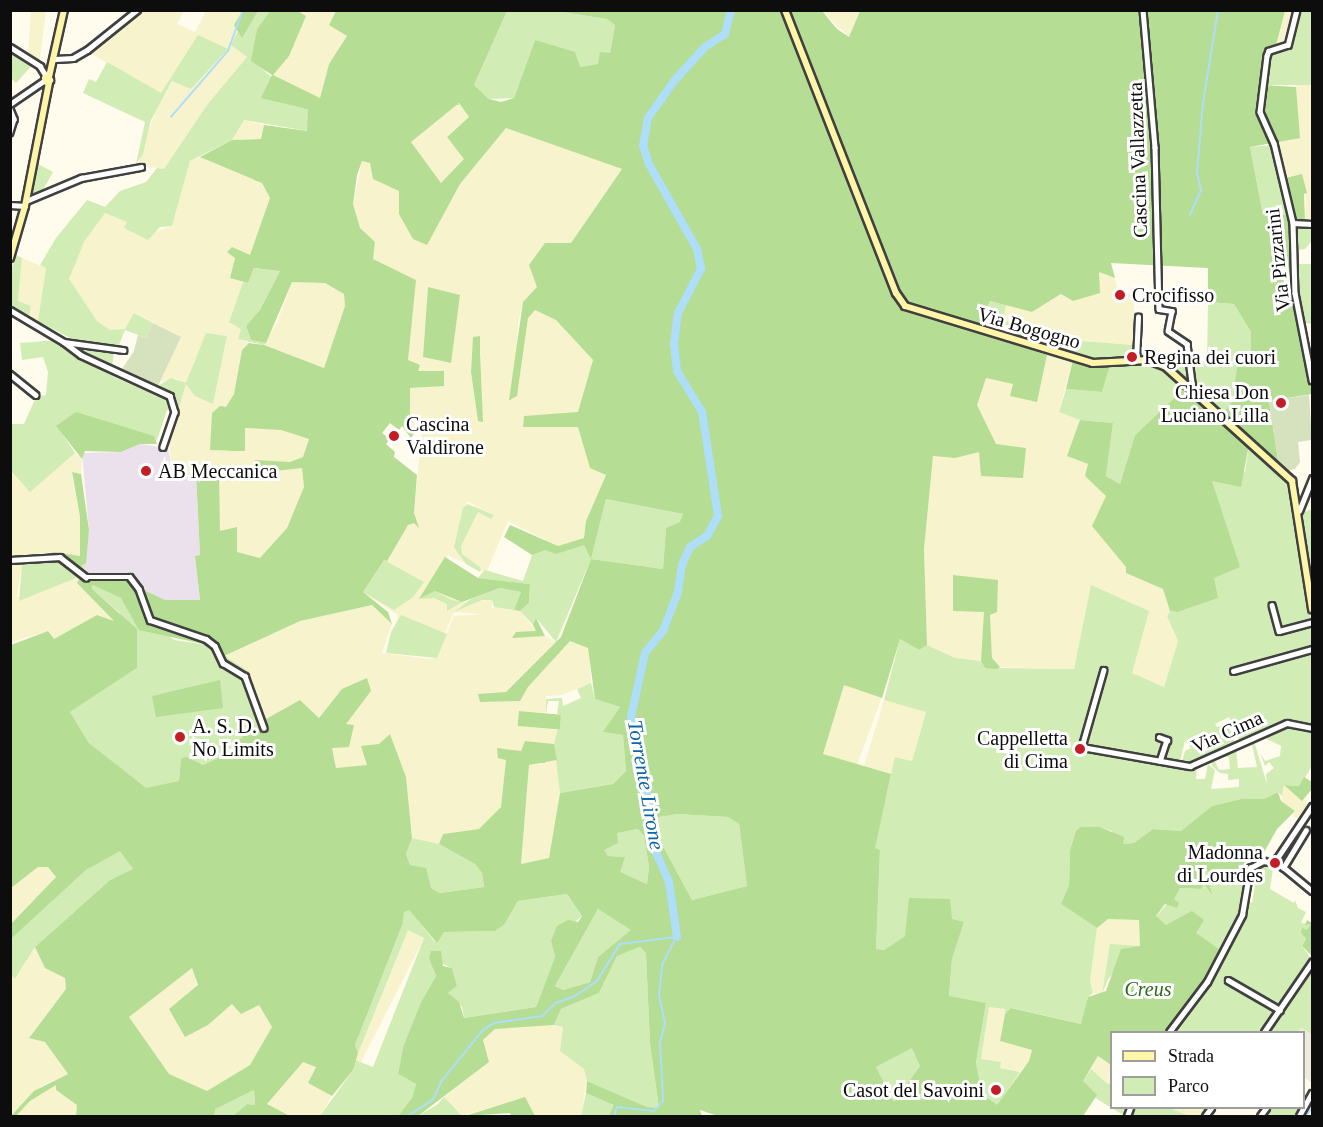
<!DOCTYPE html>
<style>
body{margin:0}
#map{position:relative;width:1323px;height:1127px;overflow:hidden;background:#fffbed;font-family:"Times New Roman",serif}
div>[style]{position:absolute}
[style*='--x']{left:calc(var(--x)*1px);top:calc(var(--y)*1px);width:calc(var(--w)*1px);rotate:calc(var(--a)*1deg)}
.industrial>*{inset:0;background:#ebe1ec}
.farmland>*{inset:0;background:#f7f3cc;transform-origin:0 0}
.green>*{inset:0;background:#d2ecb5}
.forest>*{inset:0;background:#b5dd93;transform-origin:0 0}
.cemetery>*{inset:0;background:#d6e2bd}
.plaza>*{inset:0;background:#efeadc}
.stream>*{height:1.5px;margin:-0.75px;padding:0 0.75px;transform-origin:0.75px;border-radius:0.75px;background:#afdefa}
.river>*{height:8px;margin:-4px;padding:0 4px;transform-origin:4px;border-radius:4px;background:#afdefa}
.roads{filter:drop-shadow(2px 0 #404040) drop-shadow(-2px 0 #404040) drop-shadow(0 2px #404040) drop-shadow(0 -2px #404040)}
.minor>*{height:4.5px;margin:-2.25px;padding:0 2.25px;transform-origin:2.25px;border-radius:2.25px;background:#fff}
.tertiary>*{height:5px;margin:-2.5px;padding:0 2.5px;transform-origin:2.5px;border-radius:2.5px;background:#fff}
.secondary>*{height:6px;margin:-3px;padding:0 3px;transform-origin:3px;border-radius:3px;background:#fff5a8}
.dots>*{width:16px;height:16px;translate:-50% -50%;box-sizing:border-box;border:3px solid #fff;border-radius:50%}
span{translate:-50% -50%;white-space:nowrap;text-align:center;line-height:1.15;-webkit-text-stroke:6px #fff;paint-order:stroke}
.street-label{font-size:20px;color:#0d0d0d}
.poi-label{font-size:20px;color:#0d0d0d}
.left{translate:0 -50%;text-align:left}
.right{translate:-100% -50%;text-align:right}
.park-label{font-size:20px;color:#2b691a;font-style:italic}
.water-label{font-size:21px;color:#0f65a6;font-style:italic}
.frame{position:absolute;inset:0;border:12px solid #0d0d0d;pointer-events:none}
.legend{position:absolute;left:1110px;top:1031px;width:195px;height:78px;box-sizing:border-box;background:#fff;border:2px solid #9e9e9e;margin:0;padding:8px 10px;list-style:none;font-size:18px;color:#0d0d0d}
.legend li{display:flex;align-items:center;gap:12px;height:30px}
.legend b{width:30px;border:2px solid #9e9e9e}
</style>
<div id="map">
<div class="industrial">
<i style="clip-path:polygon(140px 444px,168px 448px,173px 473px,196px 472px,200px 555px,195px 556px,200px 600px,165px 600px,144px 590px,129px 574px,91px 574px,83px 571px,89px 530px,82px 453px,121px 452px)"></i>
</div>
<div class="farmland">
<i style="clip-path:polygon(31px 11px,46px 11px,39px 64px,28px 56px)"></i>
<i style="clip-path:polygon(139px 11px,184px 11px,177px 24px,195px 32px,206px 11px,243px 11px,234px 25px,238px 31px,231px 45px,247px 57px,207px 105px,164px 169px,138px 165px,155px 112px,173px 81px,191px 89px,227px 49px,186px 55px,161px 94px,87px 51px)"></i>
<i style="clip-path:polygon(298px 11px,336px 11px,329px 25px,347px 36px,329px 64px,320px 98px,272px 75px,289px 56px,306px 16px)"></i>
<i style="clip-path:polygon(822px 11px,822px 10px,860px 11px,849px 37px)"></i>
<i style="clip-path:polygon(1285px 11px,1295px 11px,1287px 43px,1273px 49px)"></i>
<i style="clip-path:polygon(1294px 83px,1312px 85px,1312px 222px,1305px 222px,1306px 193px,1302px 175px,1282px 179px,1273px 141px,1296px 87px)"></i>
<i style="clip-path:polygon(459px 103px,469px 117px,447px 136px,465px 159px,442px 184px,411px 142px)"></i>
<i style="clip-path:polygon(244px 120px,264px 125px,261px 139px,232px 140px)"></i>
<i style="clip-path:polygon(evenodd,506px 128px,622px 169px,571px 243px,545px 243px,537px 287px,523px 302px,518px 323px,517px 396px,528px 317px,535px 310px,556px 320px,593px 360px,578px 413px,524px 416px,523px 426px,579px 427px,590px 468px,606px 474px,586px 521px,584px 538px,558px 546px,467px 501px,463px 509px,476px 506px,508px 521px,486px 573px,448px 555px,431px 588px,462px 602px,492px 600px,492px 610px,494px 607px,520px 611px,536px 631px,556px 642px,506px 692px,478px 694px,480px 702px,520px 701px,528px 687px,570px 641px,589px 648px,591px 683px,562px 695px,546px 696px,546px 713px,520px 711px,520px 726px,557px 730px,554px 744px,525px 741px,521px 751px,506px 760px,501px 807px,479px 829px,443px 834px,439px 844px,412px 838px,406px 777px,390px 734px,367px 765px,336px 768px,332px 747px,353px 725px,345px 724px,370px 691px,342px 689px,319px 718px,300px 700px,266px 719px,248px 671px,224px 656px,300px 621px,372px 605px,392px 624px,382px 653px,430px 659px,437px 657px,454px 616px,484px 614px,454px 612px,436px 654px,391px 651px,398px 615px,363px 592px,414px 514px,422px 429px,410px 425px,410px 388px,443px 386px,444px 372px,418px 371px,407px 361px,416px 280px,372px 259px,375px 242px,359px 228px,353px 204px,362px 161px,370px 162px,373px 179px,399px 191px,426px 245px,460px 184px,506px 128px,428px 288px,460px 296px,450px 363px,423px 357px,428px 288px,506px 128px,480px 336px,480px 337px,478px 421px,471px 372px,473px 337px,480px 336px)"></i>
<i style="clip-path:polygon(evenodd,200px 157px,262px 183px,270px 198px,250px 256px,232px 247px,235px 258px,230px 277px,243px 282px,229px 321px,241px 329px,238px 339px,249px 343px,242px 350px,234px 394px,226px 407px,244px 428px,281px 430px,309px 439px,303px 457px,290px 462px,255px 461px,257px 473px,302px 468px,304px 487px,287px 528px,260px 558px,237px 552px,220px 532px,218px 473px,172px 473px,169px 441px,186px 384px,175px 378px,160px 382px,181px 337px,135px 313px,125px 329px,110px 330px,97px 321px,68px 279px,84px 242px,105px 213px,128px 222px,124px 228px,152px 233px,172px 226px,190px 161px,200px 157px,206px 333px,227px 336px,213px 404px,195px 396px,206px 333px)"></i>
<i style="clip-path:polygon(22px 258px,46px 268px,38px 321px,29px 316px,31px 306px,18px 301px)"></i>
<i style="clip-path:polygon(1099px 272px,1115px 278px,1119px 294px,1135px 293px,1132px 345px,1070px 340px,1003px 320px,1006px 305px,1032px 312px)"></i>
<i style="clip-path:polygon(292px 282px,325px 283px,344px 294px,345px 306px,324px 368px,264px 345px,277px 323px)"></i>
<i style="clip-path:polygon(1047px 355px,1073px 360px,1059px 411px,1080px 420px,1068px 456px,1088px 464px,1086px 476px,1106px 496px,1113px 549px,1126px 567px,1126px 573px,1163px 589px,1170px 611px,1167px 616px,1178px 641px,1164px 687px,1132px 673px,1091px 586px,1074px 669px,1000px 667px,992px 658px,990px 614px,997px 580px,953px 575px,985px 612px,981px 661px,955px 658px,927px 645px,924px 549px,933px 456px,955px 458px,996px 444px,977px 405px,985px 378px,1013px 384px,1037px 402px)"></i>
<i style="clip-path:polygon(75px 453px,82px 459px,81px 474px,72px 472px,72px 478px,80px 517px,80px 556px,54px 552px,11px 556px,10px 471px,30px 491px)"></i>
<i style="clip-path:polygon(11px 563px,22px 564px,17px 597px,81px 576px,77px 583px,115px 621px,97px 615px,54px 639px,48px 631px,11px 642px)"></i>
<i style="left:844px;top:684px;width:40px;height:73px;rotate:20deg"></i>
<i style="clip-path:polygon(884px 700px,926px 711px,912px 761px,896px 757px,891px 774px,864px 766px)"></i>
<i style="clip-path:polygon(557px 760px,560px 793px,553px 847px,549px 858px,521px 864px,529px 765px)"></i>
<i style="clip-path:polygon(1284px 785px,1311px 806px,1300px 820px,1293px 816px,1295px 811px,1281px 801px)"></i>
<i style="clip-path:polygon(38px 867px,48px 867px,56px 877px,11px 924px,11px 888px)"></i>
<i style="clip-path:polygon(1108px 919px,1139px 920px,1140px 946px,1110px 945px,1102px 994px,1093px 993px,1090px 981px,1097px 928px)"></i>
<i style="left:408px;top:930px;width:18px;height:140px;rotate:27deg"></i>
<i style="clip-path:polygon(35px 947px,45px 968px,65px 978px,66px 989px,29px 1037px,45px 1042px,68px 1074px,43px 1085px,11px 1115px,11px 975px,16px 979px)"></i>
<i style="clip-path:polygon(192px 967px,208px 1025px,232px 1004px,259px 1005px,272px 1027px,250px 1065px,207px 1091px,169px 1074px,129px 1017px)"></i>
<i style="clip-path:polygon(989px 1006px,1006px 1009px,1000px 1041px,1032px 1050px,1029px 1061px,1020px 1072px,1000px 1068px,1001px 1062px,981px 1059px)"></i>
<i style="clip-path:polygon(516px 1024px,563px 1026px,560px 1051px,584px 1069px,587px 1078px,581px 1116px,535px 1116px,524px 1098px,462px 1116px,444px 1097px,489px 1062px,483px 1040px,495px 1029px)"></i>
<i style="clip-path:polygon(1098px 1056px,1111px 1065px,1109px 1084px,1091px 1069px)"></i>
<i style="clip-path:polygon(303px 1061px,316px 1066px,308px 1083px,332px 1096px,320px 1116px,291px 1116px,267px 1104px)"></i>
<i style="clip-path:polygon(56px 1085px,56px 1090px,77px 1105px,76px 1116px,16px 1116px,30px 1101px)"></i>
<i style="clip-path:polygon(1170px 1108px,1208px 1108px,1202px 1116px,1189px 1116px)"></i>
</div>
<div class="green">
<i style="clip-path:polygon(258px 11px,270px 11px,257px 29px,252px 60px,308px 109px,308px 131px,244px 120px,232px 140px,190px 161px,172px 226px,160px 227px,148px 240px,124px 228px,127px 222px,105px 213px,84px 242px,69px 279px,97px 321px,110px 330px,125px 329px,134px 313px,153px 323px,146px 338px,125px 330px,118px 347px,72px 339px,38px 321px,46px 268px,40px 265px,56px 238px,87px 200px,105px 207px,120px 191px,146px 182px,157px 168px,164px 169px,207px 105px,247px 57px,231px 45px,238px 31px,242px 37px)"></i>
<i style="clip-path:polygon(507px 11px,556px 11px,607px 19px,615px 25px,610px 53px,599px 64px,580px 67px,535px 40px,514px 98px,489px 99px,474px 85px)"></i>
<i style="clip-path:polygon(1299px 11px,1312px 11px,1312px 85px,1264px 85px,1268px 56px,1290px 45px)"></i>
<i style="clip-path:polygon(198px 35px,228px 49px,191px 89px,172px 81px,151px 120px,143px 154px,136px 164px,145px 122px,83px 93px,89px 79px,96px 82px,107px 62px,161px 93px)"></i>
<i style="clip-path:polygon(10px 48px,34px 63px,16px 83px,11px 78px)"></i>
<i style="clip-path:polygon(1273px 145px,1277px 170px,1289px 215px,1263px 215px,1250px 147px)"></i>
<i style="clip-path:polygon(36px 163px,53px 172px,40px 195px,29px 197px)"></i>
<i style="clip-path:polygon(1295px 225px,1312px 225px,1312px 241px,1305px 249px,1296px 250px)"></i>
<i style="clip-path:polygon(16px 255px,22px 258px,18px 301px,31px 306px,29px 316px,11px 306px,11px 270px)"></i>
<i style="clip-path:polygon(1298px 264px,1312px 264px,1312px 324px,1301px 322px)"></i>
<i style="clip-path:polygon(254px 268px,280px 271px,260px 310px,246px 326px,251px 340px,266px 343px,264px 345px,238px 339px,241px 329px,229px 322px,243px 282px,248px 283px)"></i>
<i style="clip-path:polygon(990px 301px,1006px 305px,1003px 320px,1070px 340px,1132px 345px,1207px 362px,1208px 302px,1234px 304px,1251px 332px,1251px 364px,1238px 360px,1232px 402px,1223px 413px,1156px 359px,1098px 360px,977px 328px)"></i>
<i style="clip-path:polygon(206px 333px,227px 336px,213px 404px,195px 396px,186px 384px,178px 411px,170px 394px,116px 369px,158px 386px,171px 378px,186px 383px)"></i>
<i style="clip-path:polygon(58px 340px,79px 356px,112px 372px,114px 377px,159px 397px,160px 394px,167px 397px,172px 411px,167px 410px,157px 440px,106px 422px,57px 426px,75px 453px,30px 492px,11px 471px,11px 424px,24px 424px,36px 397px,46px 395px,48px 372px,43px 357px,22px 360px,20px 343px)"></i>
<i style="clip-path:polygon(72px 345px,114px 351px,112px 367px,79px 352px)"></i>
<i style="clip-path:polygon(1129px 362px,1150px 362px,1166px 369px,1186px 387px,1135px 435px,1120px 484px,1106px 476px,1113px 423px,1080px 420px,1059px 412px,1066px 389px,1102px 392px,1110px 365px)"></i>
<i style="clip-path:polygon(1249px 444px,1293px 490px,1312px 629px,1312px 727px,1286px 722px,1240px 742px,1229px 717px,1215px 724px,1217px 727px,1229px 723px,1235px 744px,1190px 764px,1182px 761px,1185px 751px,1191px 748px,1185px 741px,1180px 761px,1185px 770px,1197px 765px,1196px 779px,1205px 779px,1208px 764px,1215px 770px,1211px 789px,1239px 787px,1239px 779px,1228px 780px,1228px 774px,1220px 773px,1212px 766px,1211px 759px,1213px 757px,1219px 770px,1230px 769px,1229px 757px,1217px 756px,1236px 747px,1238px 768px,1257px 767px,1251px 740px,1263px 734px,1254px 741px,1267px 784px,1266px 774px,1274px 768px,1269px 762px,1265px 766px,1260px 753px,1265px 761px,1280px 756px,1281px 746px,1267px 739px,1271px 731px,1287px 724px,1312px 730px,1312px 766px,1300px 786px,1284px 785px,1282px 796px,1278px 792px,1264px 799px,1241px 799px,1212px 806px,1181px 831px,1153px 829px,1134px 843px,1123px 844px,1112px 831px,1100px 827px,1070px 851px,1069px 885px,1061px 904px,1097px 928px,1090px 981px,1093px 993px,1088px 997px,1082px 1024px,1012px 1008px,1005px 1014px,1005px 1009px,989px 1007px,981px 1059px,1001px 1062px,1000px 1068px,1020px 1072px,997px 1106px,982px 1094px,976px 1064px,986px 1003px,949px 997px,952px 959px,964px 922px,905px 936px,884px 950px,876px 949px,880px 850px,874px 848px,895px 757px,912px 761px,926px 712px,884px 700px,900px 639px,919px 650px,927px 645px,955px 658px,981px 661px,985px 668px,1074px 669px,1091px 585px,1149px 611px,1132px 673px,1164px 687px,1178px 641px,1167px 616px,1170px 611px,1177px 612px,1214px 578px,1226px 533px,1212px 481px,1245px 472px)"></i>
<i style="clip-path:polygon(606px 499px,683px 514px,681px 522px,666px 528px,663px 569px,591px 559px,556px 642px,537px 619px,533px 625px,520px 611px,529px 603px,530px 584px,478px 578px,485px 570px,523px 581px,532px 555px,545px 549px,556px 553px,584px 545px,591px 558px)"></i>
<i style="clip-path:polygon(467px 504px,494px 515px,491px 519px,478px 512px,461px 546px,462px 554px,481px 568px,480px 572px,466px 564px,454px 547px,463px 508px)"></i>
<i style="clip-path:polygon(1312px 509px,1312px 591px,1303px 517px,1304px 512px)"></i>
<i style="clip-path:polygon(45px 555px,47px 563px,61px 564px,73px 571px,86px 563px,81px 576px,19px 601px,22px 564px,11px 563px,10px 556px)"></i>
<i style="clip-path:polygon(384px 560px,424px 582px,413px 597px,394px 610px,363px 592px)"></i>
<i style="clip-path:polygon(94px 584px,121px 598px,174px 640px,208px 645px,248px 671px,266px 719px,264px 730px,244px 735px,226px 754px,203px 765px,181px 760px,179px 781px,146px 789px,89px 743px,70px 712px,137px 668px,120px 613px,92px 589px)"></i>
<i style="clip-path:polygon(500px 588px,521px 592px,514px 610px,494px 607px,492px 600px,482px 600px,454px 612px,471px 599px)"></i>
<i style="clip-path:polygon(435px 591px,452px 600px,462px 602px,447px 611px,447px 604px,434px 598px,419px 599px)"></i>
<i style="clip-path:polygon(401px 615px,447px 634px,437px 658px,386px 653px,391px 632px)"></i>
<i style="clip-path:polygon(591px 683px,595px 699px,620px 707px,604px 732px,623px 735px,626px 771px,613px 784px,560px 793px,554px 744px,561px 715px,557px 714px,559px 701px,548px 701px,546px 713px,546px 699px,562px 698px,563px 706px,581px 698px,577px 689px)"></i>
<i style="clip-path:polygon(678px 814px,728px 817px,739px 824px,747px 886px,692px 900px,651px 824px,651px 818px)"></i>
<i style="clip-path:polygon(638px 829px,644px 836px,649px 867px,647px 884px,619px 872px,624px 857px,608px 856px,603px 850px,618px 843px,616px 833px)"></i>
<i style="clip-path:polygon(412px 838px,439px 844px,475px 864px,482px 873px,484px 887px,440px 893px,431px 888px,410px 865px,406px 854px)"></i>
<i style="clip-path:polygon(120px 850px,133px 869px,110px 880px,35px 947px,15px 979px,11px 975px,11px 939px,86px 870px)"></i>
<i style="clip-path:polygon(1267px 864px,1273px 869px,1270px 889px,1294px 903px,1295px 900px,1298px 908px,1306px 912px,1301px 923px,1311px 924px,1307px 931px,1302px 929px,1306px 937px,1302px 946px,1312px 960px,1261px 1032px,1166px 1032px,1211px 967px,1196px 933px,1181px 920px,1166px 925px,1156px 917px,1180px 888px,1201px 889px,1204px 884px,1213px 896px,1208px 880px,1198px 872px,1208px 871px,1229px 868px,1252px 873px,1247px 901px,1252px 903px,1256px 879px,1260px 884px,1265px 881px,1256px 869px)"></i>
<i style="clip-path:polygon(567px 894px,582px 916px,551px 941px,555px 957px,536px 1007px,464px 1018px,462px 1007px,448px 993px,457px 986px,452px 968px,441px 963px,442px 956px,433px 969px,436px 976px,421px 1002px,403px 1047px,398px 1074px,416px 1084px,412px 1098px,398px 1116px,320px 1116px,353px 1070px,355px 1060px,373px 1067px,424px 938px,408px 930px,358px 1053px,355px 1045px,403px 923px,404px 912px,409px 909px,435px 942px,444px 932px,495px 931px,504px 925px,518px 901px)"></i>
<i style="clip-path:polygon(598px 909px,632px 930px,598px 957px,590px 982px,563px 990px,555px 986px)"></i>
<i style="clip-path:polygon(1110px 944px,1140px 946px,1108px 979px,1102px 994px)"></i>
<i style="clip-path:polygon(640px 947px,646px 953px,650px 1044px,659px 1108px,647px 1107px,587px 1081px,584px 1069px,560px 1051px,563px 1027px,554px 1025px,561px 1009px,599px 993px,617px 956px)"></i>
<i style="clip-path:polygon(1312px 966px,1312px 1035px,1301px 1028px,1298px 1032px,1266px 1032px)"></i>
<i style="clip-path:polygon(913px 1047px,920px 1066px,894px 1102px,876px 1067px)"></i>
<i style="clip-path:polygon(1091px 1069px,1108px 1084px,1111px 1082px,1112px 1108px,1129px 1108px,1125px 1116px,1097px 1099px,1083px 1081px)"></i>
<i style="clip-path:polygon(254px 1090px,255px 1105px,247px 1104px,233px 1116px,214px 1116px,214px 1109px)"></i>
<i style="clip-path:polygon(586px 1093px,615px 1105px,609px 1116px,581px 1116px)"></i>
<i style="clip-path:polygon(444px 1097px,462px 1116px,418px 1116px,438px 1104px)"></i>
<i style="clip-path:polygon(1133px 1108px,1170px 1108px,1189px 1116px,1130px 1116px)"></i>
<i style="clip-path:polygon(1269px 1108px,1302px 1108px,1297px 1116px,1263px 1116px)"></i>
</div>
<div class="forest">
<i style="clip-path:polygon(243px 10px,258px 11px,242px 38px,234px 25px)"></i>
<i style="clip-path:polygon(evenodd,270px 11px,298px 11px,306px 16px,289px 56px,273px 75px,320px 98px,329px 64px,347px 36px,329px 25px,336px 11px,507px 11px,474px 85px,489px 99px,501px 102px,514px 98px,535px 40px,575px 52px,580px 67px,598px 64px,600px 52px,610px 53px,615px 25px,607px 19px,556px 11px,822px 11px,837px 29px,849px 37px,860px 11px,1285px 11px,1276px 45px,1268px 51px,1263px 85px,1296px 87px,1300px 138px,1250px 147px,1263px 215px,1289px 215px,1292px 223px,1294px 293px,1312px 394px,1269px 401px,1279px 466px,1223px 413px,1232px 402px,1238px 359px,1251px 363px,1251px 332px,1234px 304px,1208px 302px,1208px 268px,1111px 263px,1115px 278px,1099px 272px,1100px 293px,1073px 301px,1061px 294px,1032px 312px,990px 301px,976px 331px,1047px 355px,1037px 402px,1010px 396px,1013px 384px,986px 378px,977px 405px,996px 444px,1026px 448px,1023px 478px,981px 476px,979px 452px,955px 458px,933px 456px,924px 549px,927px 645px,919px 650px,900px 639px,882px 698px,844px 685px,823px 754px,891px 774px,875px 848px,880px 850px,876px 949px,884px 950px,905px 936px,909px 898px,950px 899px,952px 919px,964px 922px,952px 959px,949px 996px,986px 1003px,976px 1063px,982px 1094px,997px 1105px,1029px 1061px,1032px 1050px,1000px 1041px,1005px 1014px,1011px 1008px,1081px 1024px,1088px 997px,1106px 991px,1121px 949px,1140px 946px,1139px 920px,1108px 919px,1097px 928px,1061px 904px,1069px 885px,1070px 851px,1076px 831px,1081px 827px,1100px 827px,1124px 837px,1123px 844px,1134px 843px,1153px 829px,1181px 831px,1212px 806px,1241px 799px,1264px 799px,1278px 792px,1281px 801px,1295px 811px,1277px 829px,1263px 854px,1244px 863px,1242px 870px,1198px 872px,1208px 880px,1213px 896px,1204px 884px,1201px 889px,1180px 888px,1174px 899px,1179px 903px,1177px 908px,1165px 904px,1156px 916px,1166px 925px,1192px 911px,1204px 920px,1196px 933px,1220px 950px,1206px 979px,1166px 1032px,1112px 1032px,1111px 1065px,1098px 1056px,1083px 1081px,1097px 1095px,1083px 1116px,718px 1116px,700px 1110px,702px 1116px,609px 1116px,614px 1105px,586px 1093px,587px 1081px,647px 1107px,659px 1108px,650px 1044px,646px 953px,640px 947px,617px 956px,599px 993px,561px 1009px,554px 1025px,495px 1029px,483px 1040px,489px 1062px,418px 1116px,398px 1116px,412px 1098px,416px 1084px,398px 1074px,403px 1047px,421px 1002px,436px 976px,429px 958px,431px 951px,441px 951px,443px 966px,452px 968px,457px 986px,448px 993px,459px 1002px,464px 1018px,536px 1007px,555px 957px,551px 941px,557px 926px,568px 920px,578px 922px,582px 916px,567px 894px,518px 901px,504px 925px,495px 931px,444px 932px,437px 943px,409px 910px,404px 912px,403px 923px,355px 1045px,358px 1053px,353px 1070px,332px 1096px,308px 1083px,316px 1067px,303px 1062px,267px 1104px,288px 1115px,233px 1116px,247px 1104px,255px 1105px,254px 1090px,215px 1109px,214px 1116px,76px 1116px,77px 1105px,56px 1090px,56px 1085px,30px 1101px,16px 1116px,11px 1116px,34px 1091px,68px 1074px,45px 1042px,29px 1038px,66px 989px,65px 978px,45px 968px,35px 947px,110px 880px,133px 869px,120px 851px,86px 870px,11px 939px,11px 924px,56px 877px,48px 867px,38px 867px,11px 888px,11px 645px,48px 631px,54px 639px,97px 615px,114px 621px,77px 583px,81px 576px,134px 577px,144px 590px,165px 600px,200px 600px,195px 556px,200px 555px,196px 472px,219px 473px,220px 531px,237px 527px,237px 552px,260px 558px,287px 528px,304px 487px,302px 468px,257px 473px,255px 460px,290px 462px,303px 457px,309px 439px,281px 430px,245px 428px,245px 451px,210px 450px,212px 413px,220px 406px,226px 407px,234px 394px,242px 350px,249px 343px,264px 345px,324px 368px,345px 306px,344px 294px,325px 283px,292px 282px,266px 343px,251px 340px,246px 326px,260px 310px,280px 271px,254px 268px,248px 283px,230px 278px,235px 258px,227px 252px,232px 247px,250px 255px,270px 198px,262px 183px,200px 157px,232px 140px,261px 139px,264px 125px,307px 131px,308px 109px,261px 98px,272px 75px,251px 61px,257px 29px,270px 11px,459px 103px,469px 117px,447px 137px,464px 159px,441px 183px,411px 142px,459px 103px,270px 11px,506px 128px,622px 169px,571px 243px,545px 243px,529px 265px,537px 287px,523px 302px,509px 400px,517px 396px,528px 318px,535px 310px,556px 320px,593px 360px,578px 412px,524px 416px,523px 427px,578px 427px,590px 468px,606px 475px,586px 521px,584px 538px,558px 546px,510px 525px,504px 537px,532px 555px,545px 550px,556px 554px,584px 545px,591px 559px,561px 637px,506px 692px,478px 694px,480px 702px,520px 701px,528px 687px,570px 641px,588px 648px,595px 699px,620px 707px,603px 732px,623px 735px,626px 771px,613px 784px,560px 793px,549px 858px,521px 864px,529px 765px,557px 760px,554px 744px,525px 741px,521px 751px,497px 748px,498px 758px,506px 760px,501px 807px,479px 829px,443px 834px,439px 844px,475px 864px,482px 873px,484px 887px,440px 893px,431px 888px,426px 868px,410px 865px,406px 854px,412px 838px,406px 777px,390px 734px,379px 744px,361px 746px,367px 765px,336px 768px,332px 748px,349px 747px,354px 725px,346px 724px,371px 691px,367px 678px,342px 689px,319px 718px,300px 700px,266px 719px,264px 730px,244px 735px,226px 754px,203px 765px,186px 757px,181px 759px,179px 781px,146px 788px,89px 743px,70px 712px,137px 668px,137px 629px,92px 589px,93px 585px,121px 598px,139px 630px,208px 645px,224px 656px,300px 621px,372px 605px,392px 624px,388px 612px,363px 592px,384px 560px,387px 561px,408px 525px,414px 523px,419px 528px,414px 513px,417px 475px,394px 457px,395px 452px,386px 444px,390px 439px,382px 433px,390px 423px,399px 430px,402px 426px,411px 438px,414px 434px,410px 425px,410px 388px,444px 386px,444px 371px,418px 371px,420px 365px,408px 360px,416px 280px,373px 259px,375px 242px,360px 228px,353px 204px,357px 175px,362px 161px,370px 163px,373px 179px,399px 191px,399px 214px,413px 239px,427px 245px,460px 184px,506px 128px,270px 11px,606px 499px,683px 514px,680px 522px,666px 528px,663px 569px,591px 559px,606px 499px,270px 11px,678px 814px,728px 817px,739px 824px,747px 886px,692px 900px,651px 824px,652px 818px,678px 814px,270px 11px,638px 829px,644px 836px,649px 867px,647px 884px,620px 872px,625px 857px,608px 856px,604px 850px,618px 843px,617px 833px,638px 829px,270px 11px,598px 909px,631px 930px,598px 957px,590px 982px,563px 990px,555px 986px,598px 909px,270px 11px,192px 968px,198px 985px,169px 1009px,185px 1037px,208px 1025px,232px 1004px,241px 1014px,259px 1005px,272px 1027px,250px 1065px,207px 1091px,169px 1074px,129px 1017px,192px 968px,270px 11px,912px 1048px,920px 1066px,894px 1102px,876px 1067px,912px 1048px)"></i>
<i style="clip-path:polygon(1302px 174px,1307px 193px,1304px 194px,1305px 222px,1294px 221px,1282px 179px)"></i>
<i style="clip-path:polygon(428px 287px,460px 295px,451px 363px,423px 357px)"></i>
<i style="clip-path:polygon(480px 336px,480px 353px,483px 422px,478px 421px,471px 372px,473px 337px)"></i>
<i style="clip-path:polygon(1073px 360px,1110px 365px,1102px 392px,1066px 389px)"></i>
<i style="clip-path:polygon(1186px 387px,1249px 444px,1241px 487px,1212px 481px,1240px 567px,1214px 578px,1218px 598px,1177px 612px,1170px 611px,1163px 589px,1126px 573px,1126px 567px,1092px 526px,1106px 496px,1085px 476px,1088px 464px,1067px 456px,1080px 420px,1113px 423px,1106px 476px,1120px 484px,1135px 435px)"></i>
<i style="clip-path:polygon(76px 412px,154px 436px,157px 444px,140px 444px,121px 452px,85px 451px,82px 459px,56px 426px)"></i>
<i style="clip-path:polygon(72px 472px,81px 474px,89px 530px,86px 563px,73px 571px,61px 564px,47px 563px,45px 555px,54px 552px,80px 556px,80px 517px)"></i>
<i style="clip-path:polygon(445px 557px,478px 578px,530px 584px,529px 603px,520px 611px,514px 610px,521px 592px,500px 588px,462px 602px,435px 591px,419px 599px)"></i>
<i style="clip-path:polygon(953px 575px,998px 580px,997px 612px,990px 615px,992px 658px,1000px 667px,997px 669px,985px 668px,981px 661px,984px 612px,953px 611px)"></i>
<i style="clip-path:polygon(536px 618px,545px 636px,512px 638px,516px 632px,536px 631px,533px 625px)"></i>
<i style="clip-path:polygon(220px 680px,223px 708px,156px 717px,152px 696px)"></i>
<i style="left:519px;top:711px;width:42px;height:15px;rotate:5deg"></i>
<i style="clip-path:polygon(1304px 777px,1312px 782px,1312px 789px,1302px 801px,1284px 785px,1299px 786px)"></i>
<i style="clip-path:polygon(1307px 920px,1312px 923px,1312px 956px,1302px 946px,1306px 938px,1301px 933px,1302px 928px,1307px 930px,1311px 924px,1305px 925px)"></i>
<i style="clip-path:polygon(525px 1097px,535px 1116px,511px 1116px,510px 1113px,465px 1116px)"></i>
</div>
<div class="cemetery">
<i style="clip-path:polygon(153px 323px,181px 337px,158px 386px,122px 369px,134px 351px,138px 335px,146px 338px)"></i>
<i style="clip-path:polygon(1309px 395px,1312px 440px,1298px 442px,1300px 462px,1295px 469px,1286px 471px,1279px 466px,1269px 401px)"></i>
</div>
<div class="plaza">
<i style="clip-path:polygon(1301px 1028px,1312px 1035px,1312px 1083px,1304px 1077px,1304px 1032px,1298px 1032px)"></i>
</div>
<div class="stream">
<i style="--x:171;--y:117;--w:87;--a:-49.2"></i>
<i style="--x:228;--y:51;--w:44;--a:-69.9"></i>
<i style="--x:1190;--y:215;--w:27;--a:-66"></i>
<i style="--x:1201;--y:190;--w:16;--a:-104"></i>
<i style="--x:1197;--y:174;--w:71;--a:-85.2"></i>
<i style="--x:1203;--y:103;--w:94;--a:-80.8"></i>
<i style="--x:408;--y:1116;--w:30;--a:-33"></i>
<i style="--x:433;--y:1100;--w:20;--a:-66"></i>
<i style="--x:441;--y:1082;--w:67;--a:-51.1"></i>
<i style="--x:483;--y:1030;--w:13;--a:-32"></i>
<i style="--x:494;--y:1023;--w:49;--a:-8.3"></i>
<i style="--x:542;--y:1016;--w:19;--a:-43"></i>
<i style="--x:556;--y:1003;--w:20;--a:-20"></i>
<i style="--x:575;--y:996;--w:27;--a:-34"></i>
<i style="--x:597;--y:981;--w:44;--a:-58.1"></i>
<i style="--x:620;--y:944;--w:57;--a:-7"></i>
<i style="--x:614;--y:1116;--w:9;--a:-72"></i>
<i style="--x:617;--y:1107;--w:37;--a:6"></i>
<i style="--x:654;--y:1111;--w:13;--a:-48"></i>
<i style="--x:663;--y:1101;--w:59;--a:-92.9"></i>
<i style="--x:660;--y:1042;--w:19;--a:-74"></i>
<i style="--x:665;--y:1024;--w:29;--a:-102"></i>
<i style="--x:659;--y:996;--w:31;--a:-84"></i>
<i style="--x:662;--y:965;--w:30;--a:-63"></i>
<i style="--x:1306;--y:1116;--w:10;--a:-53"></i>
</div>
<div class="river">
<i style="--x:677;--y:937;--w:56;--a:-98.3"></i>
<i style="--x:669;--y:882;--w:43;--a:-113.6"></i>
<i style="--x:652;--y:843;--w:73;--a:-95.5"></i>
<i style="--x:645;--y:770;--w:55;--a:-104.8"></i>
<i style="--x:631;--y:717;--w:66;--a:-77.7"></i>
<i style="--x:645;--y:653;--w:28;--a:-51"></i>
<i style="--x:663;--y:631;--w:42;--a:-69"></i>
<i style="--x:678;--y:592;--w:27;--a:-82"></i>
<i style="--x:682;--y:565;--w:20;--a:-66"></i>
<i style="--x:690;--y:547;--w:20;--a:-33"></i>
<i style="--x:707;--y:536;--w:23;--a:-61"></i>
<i style="--x:718;--y:516;--w:105;--a:-98.7"></i>
<i style="--x:702;--y:412;--w:48;--a:-121.4"></i>
<i style="--x:677;--y:371;--w:27;--a:-96"></i>
<i style="--x:674;--y:344;--w:31;--a:-83"></i>
<i style="--x:678;--y:313;--w:50;--a:-62.4"></i>
<i style="--x:701;--y:269;--w:20;--a:-101"></i>
<i style="--x:697;--y:249;--w:98;--a:-119.5"></i>
<i style="--x:649;--y:164;--w:19;--a:-108"></i>
<i style="--x:643;--y:146;--w:28;--a:-80"></i>
<i style="--x:648;--y:118;--w:45;--a:-54.9"></i>
<i style="--x:674;--y:81;--w:46;--a:-47.6"></i>
<i style="--x:705;--y:47;--w:24;--a:-33"></i>
<i style="--x:725;--y:34;--w:25;--a:-76"></i>
</div>
<div class="roads">
<div class="minor">
<i style="--x:1143;--y:10;--w:138;--a:85"></i>
<i style="--x:1155;--y:147;--w:162;--a:88.6"></i>
<i style="--x:1159;--y:309;--w:13;--a:9"></i>
<i style="--x:1172;--y:311;--w:20;--a:101"></i>
<i style="--x:1168;--y:331;--w:23;--a:34"></i>
<i style="--x:1187;--y:344;--w:46;--a:82.6"></i>
<i style="--x:1297;--y:10;--w:36;--a:104"></i>
<i style="--x:1288;--y:45;--w:20;--a:162"></i>
<i style="--x:1269;--y:51;--w:5;--a:112"></i>
<i style="--x:1267;--y:56;--w:56;--a:97.1"></i>
<i style="--x:1260;--y:112;--w:34;--a:66"></i>
<i style="--x:1274;--y:143;--w:82;--a:76.6"></i>
<i style="--x:1293;--y:223;--w:70;--a:88.4"></i>
<i style="--x:1295;--y:293;--w:89;--a:78.9"></i>
<i style="--x:10;--y:47;--w:36;--a:32"></i>
<i style="--x:40;--y:66;--w:13;--a:58"></i>
<i style="--x:55;--y:59;--w:18;--a:-3"></i>
<i style="--x:73;--y:58;--w:16;--a:-30"></i>
<i style="--x:87;--y:50;--w:64;--a:-38.7"></i>
<i style="--x:10;--y:104;--w:42;--a:-34.4"></i>
<i style="--x:10;--y:109;--w:11;--a:68"></i>
<i style="--x:14;--y:119;--w:14;--a:107"></i>
<i style="--x:26;--y:201;--w:60;--a:-22.7"></i>
<i style="--x:81;--y:178;--w:61;--a:-10.4"></i>
<i style="--x:10;--y:205;--w:15;--a:4"></i>
<i style="--x:1293;--y:223;--w:19;--a:3"></i>
<i style="--x:10;--y:310;--w:63;--a:30.7"></i>
<i style="--x:64;--y:342;--w:60;--a:7.7"></i>
<i style="--x:64;--y:342;--w:21;--a:37"></i>
<i style="--x:81;--y:355;--w:98;--a:24.7"></i>
<i style="--x:170;--y:396;--w:17;--a:73"></i>
<i style="--x:175;--y:412;--w:37;--a:109"></i>
<i style="--x:1136;--y:360;--w:43;--a:-87.3"></i>
<i style="--x:10;--y:374;--w:33;--a:39"></i>
<i style="--x:1299;--y:511;--w:35;--a:-68"></i>
<i style="--x:10;--y:560;--w:50;--a:-3.4"></i>
<i style="--x:60;--y:557;--w:33;--a:38"></i>
<i style="--x:86;--y:577;--w:44;--a:0"></i>
<i style="--x:130;--y:577;--w:15;--a:53"></i>
<i style="--x:139;--y:589;--w:33;--a:70"></i>
<i style="--x:150;--y:620;--w:59;--a:18.7"></i>
<i style="--x:206;--y:639;--w:11;--a:38"></i>
<i style="--x:215;--y:646;--w:19;--a:65"></i>
<i style="--x:223;--y:663;--w:26;--a:31"></i>
<i style="--x:245;--y:676;--w:55;--a:69.9"></i>
<i style="--x:1272;--y:605;--w:27;--a:75"></i>
<i style="--x:1279;--y:631;--w:34;--a:-15"></i>
<i style="--x:1104;--y:670;--w:80;--a:105.9"></i>
<i style="--x:1082;--y:747;--w:110;--a:10"></i>
<i style="--x:1190;--y:766;--w:106;--a:-23.9"></i>
<i style="--x:1287;--y:723;--w:25;--a:11"></i>
<i style="--x:1233;--y:671;--w:82;--a:-15.6"></i>
<i style="--x:1159;--y:737;--w:9;--a:21"></i>
<i style="--x:1167;--y:740;--w:22;--a:108"></i>
<i style="--x:1283;--y:868;--w:44;--a:-58.8"></i>
<i style="--x:1228;--y:980;--w:60;--a:30"></i>
<i style="--x:1169;--y:1032;--w:63;--a:-52.8"></i>
<i style="--x:1207;--y:982;--w:76;--a:-62.4"></i>
<i style="--x:1242;--y:915;--w:48;--a:-80.3"></i>
<i style="--x:1250;--y:868;--w:15;--a:-28"></i>
<i style="--x:1263;--y:861;--w:15;--a:8"></i>
<i style="--x:1264;--y:1032;--w:85;--a:-55.6"></i>
<i style="--x:1127;--y:1116;--w:9;--a:-69"></i>
<i style="--x:1205;--y:1116;--w:10;--a:-53"></i>
<i style="--x:1260;--y:1116;--w:10;--a:-53"></i>
<i style="--x:1299;--y:1116;--w:26;--a:-61"></i>
</div>
<div class="tertiary">
<i style="--x:1312;--y:806;--w:63;--a:123.9"></i>
<i style="--x:1277;--y:858;--w:5;--a:79"></i>
<i style="--x:1278;--y:863;--w:44;--a:39.5"></i>
</div>
<div class="secondary">
<i style="--x:785;--y:10;--w:304;--a:68.6"></i>
<i style="--x:896;--y:293;--w:16;--a:55"></i>
<i style="--x:905;--y:306;--w:196;--a:16.9"></i>
<i style="--x:1093;--y:363;--w:55;--a:-3.1"></i>
<i style="--x:1148;--y:360;--w:19;--a:21"></i>
<i style="--x:1166;--y:367;--w:170;--a:42.1"></i>
<i style="--x:1292;--y:481;--w:130;--a:81.1"></i>
<i style="--x:48;--y:77;--w:4;--a:56"></i>
<i style="--x:50;--y:80;--w:4;--a:146"></i>
<i style="--x:47;--y:82;--w:4;--a:-117"></i>
<i style="--x:45;--y:78;--w:3;--a:-18"></i>
<i style="--x:49;--y:77;--w:69;--a:-77.4"></i>
<i style="--x:10;--y:258;--w:54;--a:-73.9"></i>
<i style="--x:25;--y:206;--w:126;--a:-79"></i>
</div>
</div>
<div class="dots">
<i style="left:1120px;top:295px;background:#c51d26"></i>
<i style="left:1132px;top:357px;background:#c51d26"></i>
<i style="left:1281px;top:403px;background:#c51d26"></i>
<i style="left:394px;top:436px;background:#c51d26"></i>
<i style="left:146px;top:471px;background:#c51d26"></i>
<i style="left:180px;top:737px;background:#c51d26"></i>
<i style="left:1080px;top:749px;background:#c51d26"></i>
<i style="left:1275px;top:863px;background:#c51d26"></i>
<i style="left:996px;top:1090px;background:#c51d26"></i>
</div>
<div class="street-label">
<span style="left:1138px;top:160px;rotate:-92deg">Cascina Vallazzetta</span>
<span style="left:1278px;top:260px;rotate:-96deg">Via Pizzarini</span>
<span style="left:1029px;top:328px;rotate:16deg">Via Bogogno</span>
<span style="left:1227px;top:732px;rotate:-24deg">Via Cima</span>
</div>
<div class="poi-label">
<span class="left" style="left:1132px;top:295px">Crocifisso</span>
<span class="left" style="left:1144px;top:357px">Regina dei cuori</span>
<span class="right" style="left:1269px;top:404px">Chiesa Don<br>Luciano Lilla</span>
<span class="left" style="left:406px;top:436px">Cascina<br>Valdirone</span>
<span class="left" style="left:158px;top:471px">AB Meccanica</span>
<span class="left" style="left:192px;top:738px">A. S. D.<br>No Limits</span>
<span class="right" style="left:1068px;top:750px">Cappelletta<br>di Cima</span>
<span class="right" style="left:1263px;top:864px">Madonna<br>di Lourdes</span>
<span class="right" style="left:984px;top:1090px">Casot del Savoini</span>
</div>
<div class="park-label">
<span style="left:1148px;top:989px">Creus</span>
</div>
<div class="water-label">
<span style="left:646px;top:785px;rotate:80deg">Torrente Lirone</span>
</div>
<div class="frame"></div>
<ul class="legend">
<li><b style="height:8px;background:#fff5a8"></b>Strada</li>
<li><b style="height:16px;background:#d2ecb5"></b>Parco</li>
</ul>
</div>
